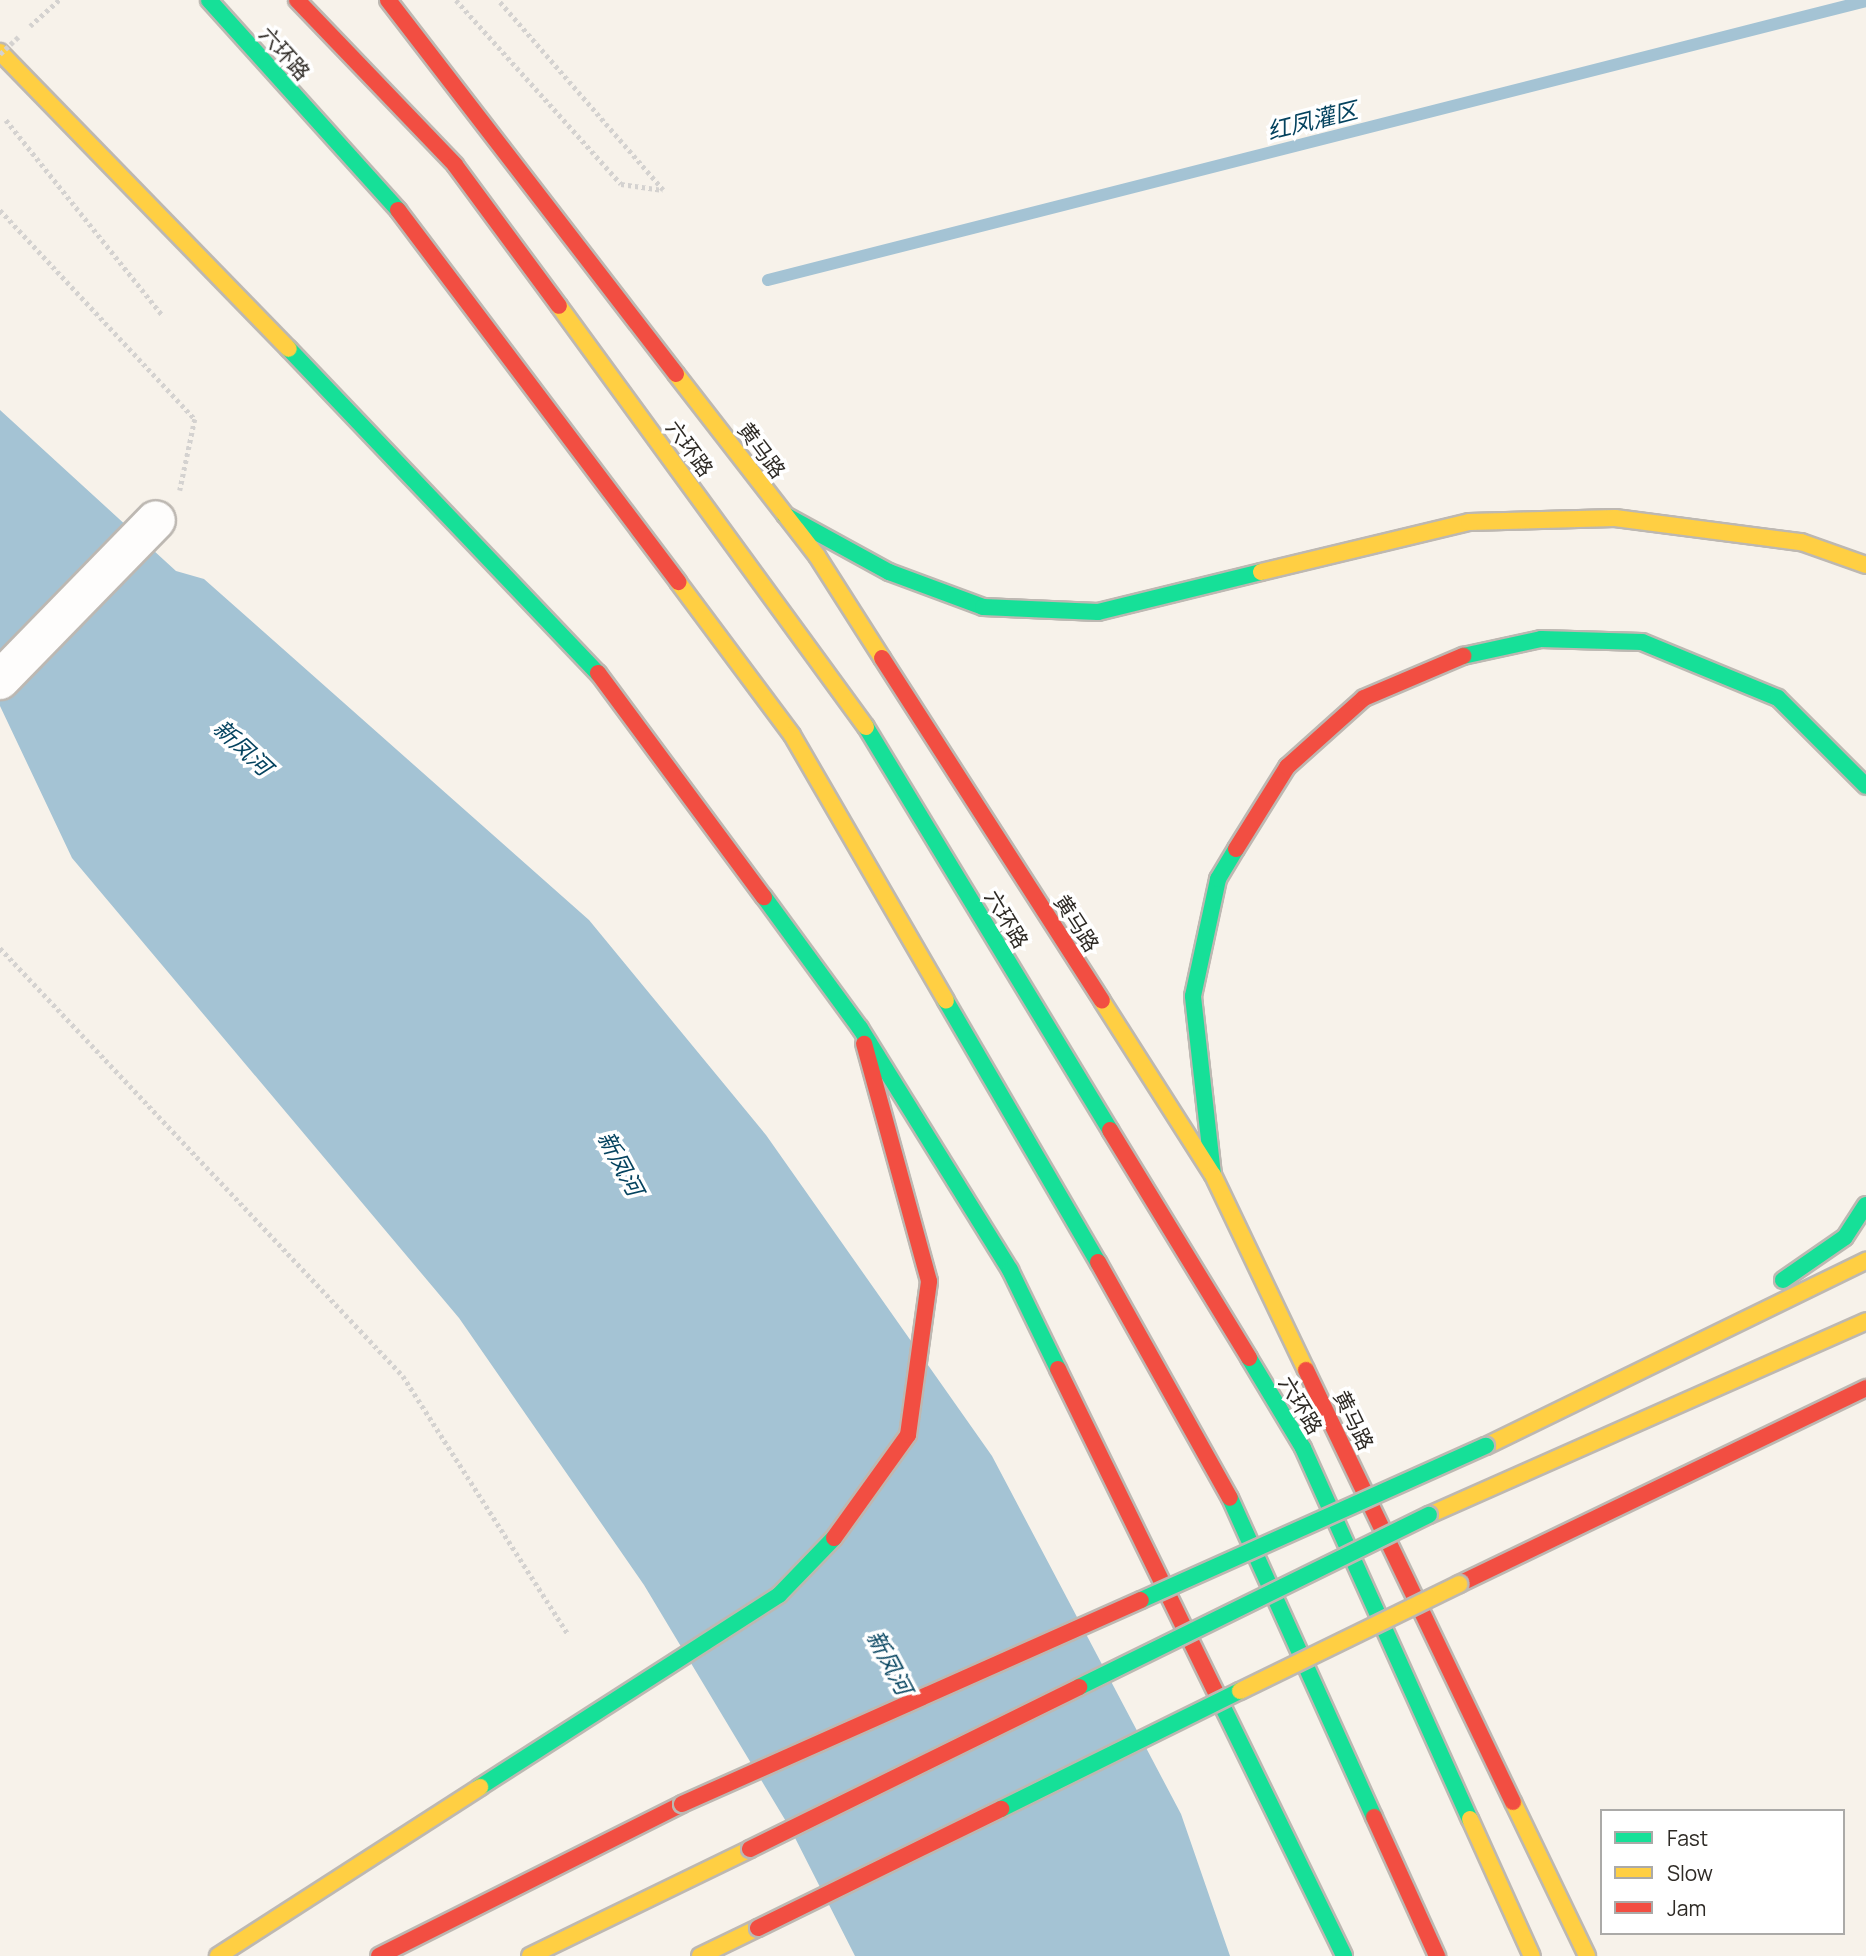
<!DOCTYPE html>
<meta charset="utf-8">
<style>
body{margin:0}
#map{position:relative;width:1866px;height:1956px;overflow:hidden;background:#f7f2ea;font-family:Manrope,"Noto Sans SC",sans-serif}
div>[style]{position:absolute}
.water>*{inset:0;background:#a4c3d4}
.stream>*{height:12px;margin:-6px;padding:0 6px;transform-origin:6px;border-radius:6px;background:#a4c3d4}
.path>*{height:4.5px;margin-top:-2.25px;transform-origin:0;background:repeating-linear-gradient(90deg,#d4d2d0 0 3.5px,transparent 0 7px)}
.roads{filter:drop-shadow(2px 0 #bdb8b2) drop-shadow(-2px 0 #bdb8b2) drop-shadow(0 2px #bdb8b2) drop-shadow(0 -2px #bdb8b2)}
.street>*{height:38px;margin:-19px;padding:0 19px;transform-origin:19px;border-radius:19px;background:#fefdfc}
.fast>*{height:16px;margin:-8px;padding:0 8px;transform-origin:8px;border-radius:8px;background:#16e098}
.slow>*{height:16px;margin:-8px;padding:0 8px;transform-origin:8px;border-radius:8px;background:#ffcf43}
.jam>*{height:16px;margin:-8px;padding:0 8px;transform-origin:8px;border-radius:8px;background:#f24e42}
.path-bridge>*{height:4.5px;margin-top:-2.25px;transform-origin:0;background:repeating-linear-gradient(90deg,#d4d2d0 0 3.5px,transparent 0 7px)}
.bridges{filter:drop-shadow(2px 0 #bdb8b2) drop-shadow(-2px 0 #bdb8b2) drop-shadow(0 2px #bdb8b2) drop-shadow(0 -2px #bdb8b2)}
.fast-bridge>*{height:16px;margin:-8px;padding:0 8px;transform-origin:8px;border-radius:8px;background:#16e098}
.slow-bridge>*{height:16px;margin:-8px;padding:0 8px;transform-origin:8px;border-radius:8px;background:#ffcf43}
.jam-bridge>*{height:16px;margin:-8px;padding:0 8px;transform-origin:8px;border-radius:8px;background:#f24e42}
span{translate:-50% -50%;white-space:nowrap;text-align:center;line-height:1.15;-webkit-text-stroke:7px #fff;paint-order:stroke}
.street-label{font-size:21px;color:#2e2a25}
.water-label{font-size:23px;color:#05435f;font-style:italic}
.legend{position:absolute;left:1600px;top:1809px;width:245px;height:126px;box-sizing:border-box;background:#fff;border:2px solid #abaaa8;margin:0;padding:9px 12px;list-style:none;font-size:21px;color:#2e2a25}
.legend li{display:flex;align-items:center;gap:14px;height:35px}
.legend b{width:35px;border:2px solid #abaaa8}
</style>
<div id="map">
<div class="water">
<i style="clip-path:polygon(0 410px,176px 571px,204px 579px,589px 920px,766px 1135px,992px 1456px,1181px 1814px,1230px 1956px,855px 1956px,790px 1828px,644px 1585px,459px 1318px,72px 858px,0 706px)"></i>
</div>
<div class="stream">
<i style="left:768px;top:280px;width:1133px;rotate:-14.26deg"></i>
</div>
<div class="path">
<i style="left:456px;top:0;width:247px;rotate:48.1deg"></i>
<i style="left:621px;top:184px;width:42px;rotate:8.1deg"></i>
<i style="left:663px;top:190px;width:252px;rotate:-131deg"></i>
<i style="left:30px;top:26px;width:39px;rotate:-42deg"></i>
<i style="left:6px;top:120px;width:251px;rotate:51.3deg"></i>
<i style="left:0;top:210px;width:286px;rotate:47deg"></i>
<i style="left:195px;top:419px;width:73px;rotate:101.9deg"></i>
<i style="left:0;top:948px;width:588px;rotate:46.72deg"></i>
<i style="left:403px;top:1376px;width:306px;rotate:57.4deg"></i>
</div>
<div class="roads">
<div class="street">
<i style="left:0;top:680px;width:223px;rotate:-45.7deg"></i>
</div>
<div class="fast">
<i style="left:209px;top:0;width:283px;rotate:48deg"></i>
<i style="left:289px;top:349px;width:448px;rotate:46.4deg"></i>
<i style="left:785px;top:515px;width:119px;rotate:28.7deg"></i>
<i style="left:889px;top:572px;width:100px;rotate:20.4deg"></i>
<i style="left:983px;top:607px;width:115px;rotate:2.5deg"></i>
<i style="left:1098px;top:612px;width:168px;rotate:-13.8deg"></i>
<i style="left:1463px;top:656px;width:80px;rotate:-12.3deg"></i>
<i style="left:1541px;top:639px;width:101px;rotate:1.7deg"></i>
<i style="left:1642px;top:642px;width:147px;rotate:22.4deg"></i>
<i style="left:1778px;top:698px;width:124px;rotate:45deg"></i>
<i style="left:866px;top:727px;width:471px;rotate:58.8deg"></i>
<i style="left:764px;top:897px;width:162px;rotate:53.8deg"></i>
<i style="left:860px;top:1028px;width:285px;rotate:58.2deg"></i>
<i style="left:1010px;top:1270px;width:110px;rotate:64.1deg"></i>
<i style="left:946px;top:1001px;width:302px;rotate:59.8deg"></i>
<i style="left:1213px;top:1175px;width:180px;rotate:-96.4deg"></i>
<i style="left:1193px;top:996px;width:120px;rotate:-77.9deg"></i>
<i style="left:1218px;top:879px;width:35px;rotate:-59deg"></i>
<i style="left:1783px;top:1280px;width:75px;rotate:-34.7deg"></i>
<i style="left:1845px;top:1237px;width:38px;rotate:-57deg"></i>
<i style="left:1249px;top:1358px;width:105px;rotate:59deg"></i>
<i style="left:1303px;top:1448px;width:407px;rotate:65.8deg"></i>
<i style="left:1230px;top:1498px;width:350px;rotate:65.7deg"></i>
<i style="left:1216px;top:1693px;width:292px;rotate:64deg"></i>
<i style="left:480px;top:1787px;width:355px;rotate:-32.7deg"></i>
<i style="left:779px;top:1595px;width:79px;rotate:-46deg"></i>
</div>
<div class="slow">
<i style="left:0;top:52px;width:414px;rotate:45.8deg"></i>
<i style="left:559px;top:306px;width:521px;rotate:53.9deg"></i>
<i style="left:676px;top:374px;width:230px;rotate:52.2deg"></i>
<i style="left:817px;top:556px;width:121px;rotate:57.5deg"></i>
<i style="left:1261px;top:572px;width:214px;rotate:-13.5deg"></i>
<i style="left:1469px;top:522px;width:146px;rotate:-1.6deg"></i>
<i style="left:1615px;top:518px;width:188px;rotate:7.4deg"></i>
<i style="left:1801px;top:542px;width:69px;rotate:19.5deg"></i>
<i style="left:678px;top:582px;width:191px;rotate:53.3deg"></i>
<i style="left:792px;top:735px;width:307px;rotate:59.9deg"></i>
<i style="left:1102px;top:1001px;width:206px;rotate:57.5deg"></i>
<i style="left:1213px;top:1175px;width:216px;rotate:64.5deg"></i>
<i style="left:1486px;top:1446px;width:423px;rotate:-26deg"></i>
<i style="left:1429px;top:1515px;width:478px;rotate:-23.9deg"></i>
<i style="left:1513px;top:1802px;width:171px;rotate:64.3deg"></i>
<i style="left:1470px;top:1819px;width:150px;rotate:65.7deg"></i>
<i style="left:218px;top:1956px;width:312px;rotate:-32.8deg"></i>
<i style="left:530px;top:1956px;width:245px;rotate:-25.9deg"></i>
<i style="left:700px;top:1956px;width:64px;rotate:-25.8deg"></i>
</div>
<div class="jam">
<i style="left:297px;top:0;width:228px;rotate:46.2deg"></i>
<i style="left:455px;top:165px;width:175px;rotate:53.6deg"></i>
<i style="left:388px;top:0;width:472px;rotate:52.4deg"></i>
<i style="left:398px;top:210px;width:466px;rotate:53deg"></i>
<i style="left:882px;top:658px;width:407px;rotate:57.3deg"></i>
<i style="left:598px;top:673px;width:279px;rotate:53.5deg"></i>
<i style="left:1236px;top:849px;width:97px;rotate:-58.1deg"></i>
<i style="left:1287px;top:767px;width:103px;rotate:-41.9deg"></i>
<i style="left:1364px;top:698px;width:108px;rotate:-23deg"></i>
<i style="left:1110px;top:1130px;width:267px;rotate:58.6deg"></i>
<i style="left:1098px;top:1262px;width:270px;rotate:60.8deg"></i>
<i style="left:1058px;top:1369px;width:360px;rotate:64deg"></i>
<i style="left:1306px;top:1370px;width:479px;rotate:64.4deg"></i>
<i style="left:834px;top:1538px;width:127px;rotate:-54.3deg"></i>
<i style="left:908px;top:1435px;width:155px;rotate:-82.2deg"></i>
<i style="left:929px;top:1281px;width:246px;rotate:-105.3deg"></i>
<i style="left:1459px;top:1584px;width:452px;rotate:-25.7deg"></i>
<i style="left:1374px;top:1817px;width:153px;rotate:65.6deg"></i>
<i style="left:379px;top:1956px;width:339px;rotate:-26.6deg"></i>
</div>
</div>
<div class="path-bridge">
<i style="left:0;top:54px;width:26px;rotate:-43deg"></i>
</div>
<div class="bridges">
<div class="fast-bridge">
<i style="left:1141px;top:1600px;width:378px;rotate:-24.1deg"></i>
<i style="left:1079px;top:1687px;width:390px;rotate:-26.2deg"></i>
<i style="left:1001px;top:1809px;width:267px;rotate:-26.3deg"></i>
</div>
<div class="slow-bridge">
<i style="left:1240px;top:1691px;width:244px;rotate:-26deg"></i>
</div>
<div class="jam-bridge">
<i style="left:682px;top:1804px;width:502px;rotate:-23.96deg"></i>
<i style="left:750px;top:1849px;width:367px;rotate:-26.2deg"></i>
<i style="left:758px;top:1928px;width:271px;rotate:-26.1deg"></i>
</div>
</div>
<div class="street-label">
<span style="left:285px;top:53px;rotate:48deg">六环路</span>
<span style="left:690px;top:448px;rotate:54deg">六环路</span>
<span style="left:762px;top:450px;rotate:53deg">黄马路</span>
<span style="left:1007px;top:919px;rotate:59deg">六环路</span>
<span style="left:1077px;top:923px;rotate:57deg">黄马路</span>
<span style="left:1301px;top:1405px;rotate:59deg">六环路</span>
<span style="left:1354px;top:1420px;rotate:64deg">黄马路</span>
</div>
<div class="water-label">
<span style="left:1312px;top:120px;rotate:-14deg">红凤灌区</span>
<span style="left:243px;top:747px;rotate:43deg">新凤河</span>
<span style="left:621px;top:1163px;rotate:62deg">新凤河</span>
<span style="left:890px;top:1662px;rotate:62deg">新凤河</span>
</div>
<ul class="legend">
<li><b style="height:9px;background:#16e098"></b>Fast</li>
<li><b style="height:9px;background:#ffcf43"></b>Slow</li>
<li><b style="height:9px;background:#f24e42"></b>Jam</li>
</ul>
</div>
